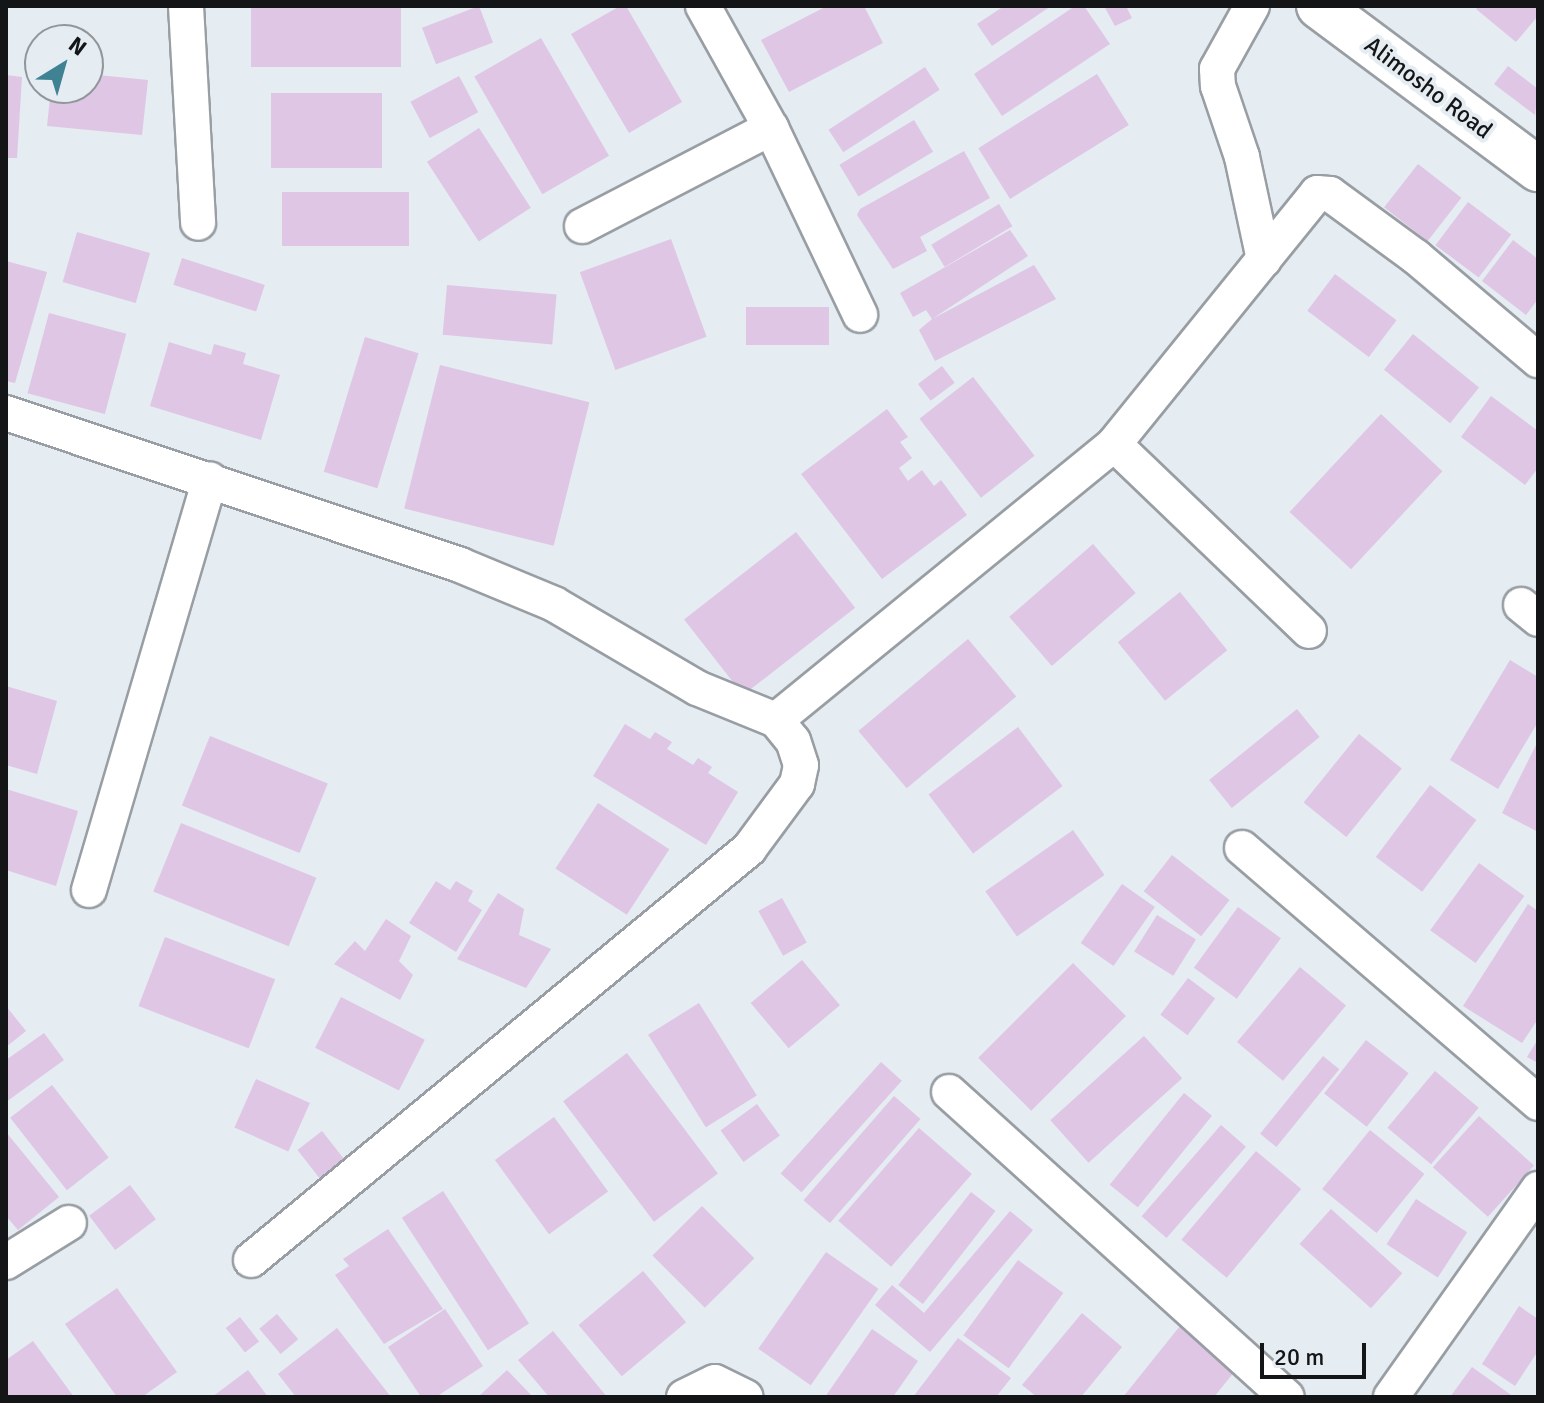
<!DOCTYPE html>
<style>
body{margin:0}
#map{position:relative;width:1544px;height:1403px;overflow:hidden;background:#e5ecf2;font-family:Signika,sans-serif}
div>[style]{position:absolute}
.building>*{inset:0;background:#dfc6e4;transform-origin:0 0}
.roads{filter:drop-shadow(2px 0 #989ea3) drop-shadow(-2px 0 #989ea3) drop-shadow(0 2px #989ea3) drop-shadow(0 -2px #989ea3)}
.minor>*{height:34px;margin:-17px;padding:0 17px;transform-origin:17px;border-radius:17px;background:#fff}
.major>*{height:44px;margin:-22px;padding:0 22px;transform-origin:22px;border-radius:22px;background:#fff}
span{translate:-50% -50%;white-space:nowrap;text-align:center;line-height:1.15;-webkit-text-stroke:8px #e5ecf2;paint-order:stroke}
.street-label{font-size:24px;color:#131517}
.frame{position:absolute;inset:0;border:8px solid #131517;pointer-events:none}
.north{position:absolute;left:24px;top:24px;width:80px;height:80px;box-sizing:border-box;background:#e5ecf2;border:2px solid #91969a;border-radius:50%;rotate:37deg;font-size:22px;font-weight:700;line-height:32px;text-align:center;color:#131517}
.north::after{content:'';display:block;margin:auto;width:28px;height:36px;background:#3f8293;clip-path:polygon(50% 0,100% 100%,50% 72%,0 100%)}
.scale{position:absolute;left:1260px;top:1343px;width:106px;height:36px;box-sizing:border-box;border:4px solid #131517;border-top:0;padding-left:10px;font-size:24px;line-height:28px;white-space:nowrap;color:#131517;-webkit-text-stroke:6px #e5ecf2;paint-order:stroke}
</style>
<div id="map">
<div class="building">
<i style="left:251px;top:6px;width:150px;height:61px"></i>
<i style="left:479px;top:6px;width:39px;height:61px;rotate:69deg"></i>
<i style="clip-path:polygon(620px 6px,626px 6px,682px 102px,629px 133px,571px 34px)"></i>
<i style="clip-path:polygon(827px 6px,864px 6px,883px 43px,789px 92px,761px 40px)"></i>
<i style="clip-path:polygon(1004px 6px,1051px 6px,992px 46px,977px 24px)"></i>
<i style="clip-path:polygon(1075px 6px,1084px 6px,1110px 44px,1002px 116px,974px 74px)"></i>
<i style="clip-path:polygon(1104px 6px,1126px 6px,1132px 18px,1115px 26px)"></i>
<i style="clip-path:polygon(1479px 6px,1538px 6px,1538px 16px,1516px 42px,1476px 9px)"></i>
<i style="left:541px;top:38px;width:136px;height:77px;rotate:60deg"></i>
<i style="clip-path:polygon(1508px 66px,1538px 89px,1535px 115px,1494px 84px)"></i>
<i style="left:925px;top:67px;width:27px;height:115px;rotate:57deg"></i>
<i style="clip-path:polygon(88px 74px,148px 80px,142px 135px,47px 126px,51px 88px,88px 88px)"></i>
<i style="left:1097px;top:74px;width:60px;height:140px;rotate:58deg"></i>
<i style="clip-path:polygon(6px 75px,22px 77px,17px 158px,6px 158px)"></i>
<i style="left:459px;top:76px;width:41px;height:55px;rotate:62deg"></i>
<i style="left:271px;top:93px;width:111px;height:75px"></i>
<i style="left:914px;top:120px;width:37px;height:87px;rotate:59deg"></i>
<i style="left:479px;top:128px;width:95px;height:62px;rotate:57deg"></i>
<i style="clip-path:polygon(964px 151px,990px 198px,920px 237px,927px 251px,893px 269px,857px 215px,860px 209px)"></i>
<i style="left:1418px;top:164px;width:55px;height:55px;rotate:38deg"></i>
<i style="left:282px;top:192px;width:127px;height:54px"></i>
<i style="left:1468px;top:202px;width:54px;height:54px;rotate:37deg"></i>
<i style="left:999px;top:204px;width:26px;height:79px;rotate:59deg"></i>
<i style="clip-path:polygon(1010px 230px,1028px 256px,932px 319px,1034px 265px,1056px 299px,935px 361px,919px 330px,932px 319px,926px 310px,913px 317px,900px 293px)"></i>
<i style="left:77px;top:232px;width:76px;height:52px;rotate:16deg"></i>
<i style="left:671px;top:239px;width:104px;height:97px;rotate:70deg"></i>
<i style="clip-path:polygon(1513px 240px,1538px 259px,1538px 299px,1526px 315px,1482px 281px)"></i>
<i style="left:182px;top:258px;width:87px;height:28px;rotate:18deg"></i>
<i style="clip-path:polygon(6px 261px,47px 272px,15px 383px,6px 381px)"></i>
<i style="left:1335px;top:274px;width:77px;height:46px;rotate:37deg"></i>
<i style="left:447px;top:285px;width:110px;height:50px;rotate:5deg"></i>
<i style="left:746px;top:307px;width:83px;height:38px"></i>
<i style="left:49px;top:313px;width:80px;height:83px;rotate:15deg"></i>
<i style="left:1413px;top:334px;width:85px;height:46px;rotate:39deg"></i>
<i style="left:365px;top:337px;width:56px;height:141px;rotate:17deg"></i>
<i style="clip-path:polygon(169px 342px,211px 355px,214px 344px,246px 353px,243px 364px,280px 375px,261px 440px,150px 406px)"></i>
<i style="left:440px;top:365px;width:154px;height:148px;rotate:14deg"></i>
<i style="left:942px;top:366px;width:21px;height:30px;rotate:53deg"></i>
<i style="left:973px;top:377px;width:100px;height:68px;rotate:52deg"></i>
<i style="clip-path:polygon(1491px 396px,1538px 431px,1538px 468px,1525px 485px,1461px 437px)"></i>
<i style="clip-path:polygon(887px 409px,908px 437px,900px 442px,912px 458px,899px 468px,908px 481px,922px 470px,934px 486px,941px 480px,967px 515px,882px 579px,801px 474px)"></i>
<i style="left:1381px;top:414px;width:84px;height:134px;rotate:43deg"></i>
<i style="left:796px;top:532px;width:96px;height:142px;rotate:52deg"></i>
<i style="left:1093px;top:544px;width:65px;height:111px;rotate:49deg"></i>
<i style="left:1180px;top:592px;width:75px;height:80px;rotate:51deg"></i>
<i style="left:968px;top:639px;width:75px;height:143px;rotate:50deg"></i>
<i style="clip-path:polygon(1510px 660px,1538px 677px,1538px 722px,1498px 789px,1450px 760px)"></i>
<i style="clip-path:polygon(6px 686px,57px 701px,37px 774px,6px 765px)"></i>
<i style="left:1297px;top:709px;width:36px;height:113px;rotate:51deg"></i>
<i style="clip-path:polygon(625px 724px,650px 739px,655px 732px,672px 742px,667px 749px,693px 765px,698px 758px,712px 767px,708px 773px,738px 792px,706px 845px,593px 776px)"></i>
<i style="left:1018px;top:727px;width:74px;height:112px;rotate:53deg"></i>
<i style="left:1359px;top:734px;width:55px;height:88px;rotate:39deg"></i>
<i style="left:210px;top:736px;width:127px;height:75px;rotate:22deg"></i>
<i style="clip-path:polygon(1538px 741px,1538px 832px,1502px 813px)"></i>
<i style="left:1430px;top:785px;width:58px;height:90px;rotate:37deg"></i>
<i style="clip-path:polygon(6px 789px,78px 811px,56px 886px,6px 870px)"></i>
<i style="left:598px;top:803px;width:85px;height:78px;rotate:33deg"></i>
<i style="left:181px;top:823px;width:146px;height:74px;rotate:22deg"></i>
<i style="left:1073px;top:830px;width:55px;height:107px;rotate:55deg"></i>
<i style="left:1172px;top:855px;width:73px;height:46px;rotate:38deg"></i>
<i style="left:1479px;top:863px;width:56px;height:83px;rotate:36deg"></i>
<i style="clip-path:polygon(436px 881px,450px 890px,456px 881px,473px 891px,468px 901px,482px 910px,456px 952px,409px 923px)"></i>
<i style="left:1122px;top:884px;width:40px;height:72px;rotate:35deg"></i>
<i style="clip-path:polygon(498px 893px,524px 909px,519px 935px,551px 949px,526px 988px,457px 959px)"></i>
<i style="left:782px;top:898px;width:51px;height:27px;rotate:61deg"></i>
<i style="clip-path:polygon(1528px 904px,1538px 911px,1538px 1019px,1522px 1043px,1463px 1006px)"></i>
<i style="left:1238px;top:907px;width:53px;height:75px;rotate:36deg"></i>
<i style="left:1157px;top:915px;width:46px;height:43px;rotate:32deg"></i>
<i style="clip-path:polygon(386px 919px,411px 936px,399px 961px,413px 975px,400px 1000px,334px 964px,355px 941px,365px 951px)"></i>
<i style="left:165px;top:937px;width:118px;height:74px;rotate:21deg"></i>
<i style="left:802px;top:960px;width:59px;height:67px;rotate:50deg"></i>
<i style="left:1073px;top:963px;width:75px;height:134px;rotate:45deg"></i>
<i style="left:1300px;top:967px;width:60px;height:98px;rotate:40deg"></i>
<i style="left:1188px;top:978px;width:34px;height:46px;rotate:37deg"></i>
<i style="left:341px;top:997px;width:94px;height:57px;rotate:27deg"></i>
<i style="left:699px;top:1003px;width:109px;height:60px;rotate:58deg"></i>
<i style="clip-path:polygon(6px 1006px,26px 1031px,6px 1047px)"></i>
<i style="clip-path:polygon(44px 1033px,64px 1060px,6px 1102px,6px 1060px)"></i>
<i style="left:1144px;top:1036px;width:57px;height:126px;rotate:48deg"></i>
<i style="clip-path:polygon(1538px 1039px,1538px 1063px,1527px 1057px)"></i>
<i style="left:1366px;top:1040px;width:54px;height:68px;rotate:38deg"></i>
<i style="left:627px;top:1053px;width:151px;height:80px;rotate:53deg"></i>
<i style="left:1323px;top:1056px;width:21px;height:100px;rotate:39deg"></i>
<i style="left:881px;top:1062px;width:28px;height:150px;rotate:42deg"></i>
<i style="left:1435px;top:1071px;width:57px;height:74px;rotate:40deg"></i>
<i style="left:256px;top:1079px;width:59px;height:53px;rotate:24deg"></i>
<i style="left:52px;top:1085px;width:92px;height:53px;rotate:52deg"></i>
<i style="left:1184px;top:1093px;width:36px;height:118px;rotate:39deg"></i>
<i style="left:894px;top:1096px;width:35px;height:138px;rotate:41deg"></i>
<i style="left:757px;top:1104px;width:39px;height:45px;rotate:54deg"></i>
<i style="left:1479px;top:1116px;width:74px;height:69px;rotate:42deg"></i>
<i style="left:554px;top:1117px;width:92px;height:73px;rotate:54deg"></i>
<i style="left:1221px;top:1125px;width:33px;height:121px;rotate:41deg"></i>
<i style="left:919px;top:1128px;width:70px;height:123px;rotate:41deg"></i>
<i style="left:1370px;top:1130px;width:70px;height:76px;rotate:39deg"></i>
<i style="left:322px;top:1131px;width:49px;height:31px;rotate:52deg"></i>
<i style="clip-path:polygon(6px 1132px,59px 1197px,18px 1230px,6px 1216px)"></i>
<i style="left:1256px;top:1151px;width:59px;height:116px;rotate:40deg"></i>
<i style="left:130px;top:1185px;width:43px;height:51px;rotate:53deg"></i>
<i style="left:443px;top:1191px;width:158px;height:49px;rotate:57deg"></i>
<i style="left:971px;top:1192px;width:31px;height:118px;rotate:38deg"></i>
<i style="left:1416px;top:1199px;width:61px;height:54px;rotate:33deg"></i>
<i style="left:702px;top:1206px;width:74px;height:70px;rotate:45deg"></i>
<i style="left:1331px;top:1209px;width:96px;height:47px;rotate:42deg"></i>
<i style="clip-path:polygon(1010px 1211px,1033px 1230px,930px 1352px,875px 1305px,892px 1285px,924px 1313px)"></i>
<i style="clip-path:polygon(388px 1229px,443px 1309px,384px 1344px,335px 1275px,349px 1266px,343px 1259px)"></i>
<i style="left:826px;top:1252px;width:64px;height:118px;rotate:35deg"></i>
<i style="left:1018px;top:1260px;width:56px;height:93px;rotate:36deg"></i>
<i style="left:643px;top:1271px;width:67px;height:84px;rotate:50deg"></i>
<i style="clip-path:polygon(117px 1288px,177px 1372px,142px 1397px,117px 1397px,65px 1324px)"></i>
<i style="clip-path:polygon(1519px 1306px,1538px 1319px,1538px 1351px,1515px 1386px,1482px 1364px)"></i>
<i style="clip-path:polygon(445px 1309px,483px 1366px,436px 1397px,421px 1397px,388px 1347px)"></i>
<i style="clip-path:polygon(1082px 1313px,1122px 1347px,1081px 1397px,1037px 1397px,1022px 1385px)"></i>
<i style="left:277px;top:1314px;width:33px;height:23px;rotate:50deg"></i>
<i style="left:240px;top:1317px;width:31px;height:18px;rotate:52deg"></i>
<i style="clip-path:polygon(1180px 1326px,1235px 1371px,1214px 1397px,1123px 1397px)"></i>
<i style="clip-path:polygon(337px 1328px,391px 1397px,296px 1397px,278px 1374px)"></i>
<i style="clip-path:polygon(872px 1329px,918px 1361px,893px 1397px,825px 1397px)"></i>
<i style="clip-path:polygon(553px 1331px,607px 1397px,549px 1397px,518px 1360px)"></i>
<i style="clip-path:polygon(958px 1338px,1011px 1378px,996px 1397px,913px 1397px)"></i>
<i style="clip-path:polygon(33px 1341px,74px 1397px,6px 1397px,6px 1360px)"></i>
<i style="clip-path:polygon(1472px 1367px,1514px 1397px,1450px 1397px)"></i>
<i style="clip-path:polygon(248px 1370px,268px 1397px,212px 1397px)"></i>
<i style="clip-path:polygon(507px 1370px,533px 1397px,478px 1397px)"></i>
</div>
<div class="roads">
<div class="minor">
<i style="left:186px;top:6px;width:217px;rotate:86.8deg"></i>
<i style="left:703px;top:6px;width:140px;rotate:60.9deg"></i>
<i style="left:771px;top:128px;width:207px;rotate:64.5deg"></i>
<i style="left:1252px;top:6px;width:72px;rotate:119.1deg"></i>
<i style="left:1217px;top:69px;width:17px;rotate:87deg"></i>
<i style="left:1218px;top:86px;width:75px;rotate:71.3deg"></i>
<i style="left:1242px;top:157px;width:105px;rotate:77.9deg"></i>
<i style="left:582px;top:226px;width:213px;rotate:-27.4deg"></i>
<i style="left:6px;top:413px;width:479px;rotate:18.5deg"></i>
<i style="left:460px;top:565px;width:102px;rotate:22.5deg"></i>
<i style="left:554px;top:604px;width:166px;rotate:30.4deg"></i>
<i style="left:697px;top:688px;width:85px;rotate:22.1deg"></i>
<i style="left:776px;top:720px;width:436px;rotate:-39.2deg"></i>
<i style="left:1114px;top:444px;width:323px;rotate:-51deg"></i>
<i style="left:1317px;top:193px;width:13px;rotate:4deg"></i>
<i style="left:1330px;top:194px;width:107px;rotate:36.2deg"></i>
<i style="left:1416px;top:257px;width:160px;rotate:40.2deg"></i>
<i style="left:1114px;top:444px;width:270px;rotate:43.8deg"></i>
<i style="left:1521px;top:605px;width:22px;rotate:39deg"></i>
<i style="left:1242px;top:848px;width:391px;rotate:40.7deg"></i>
<i style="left:89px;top:890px;width:428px;rotate:-73.6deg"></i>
<i style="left:949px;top:1092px;width:455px;rotate:42.1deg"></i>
<i style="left:251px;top:1260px;width:646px;rotate:-39.53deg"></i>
<i style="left:749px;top:849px;width:81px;rotate:-53.6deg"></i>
<i style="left:797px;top:784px;width:19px;rotate:-78deg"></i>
<i style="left:801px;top:765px;width:25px;rotate:-108deg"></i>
<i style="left:793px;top:741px;width:27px;rotate:-129deg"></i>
<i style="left:6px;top:1262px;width:74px;rotate:-31.8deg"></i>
<i style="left:684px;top:1397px;width:34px;rotate:-26deg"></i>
<i style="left:715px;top:1382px;width:34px;rotate:26deg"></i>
<i style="left:1391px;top:1397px;width:255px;rotate:-54.7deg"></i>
</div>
<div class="major">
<i style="left:1319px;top:6px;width:273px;rotate:36.7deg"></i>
</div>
</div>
<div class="street-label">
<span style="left:1428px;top:88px;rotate:37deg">Alimosho Road</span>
</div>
<div class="frame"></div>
<div class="north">N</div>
<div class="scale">20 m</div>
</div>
